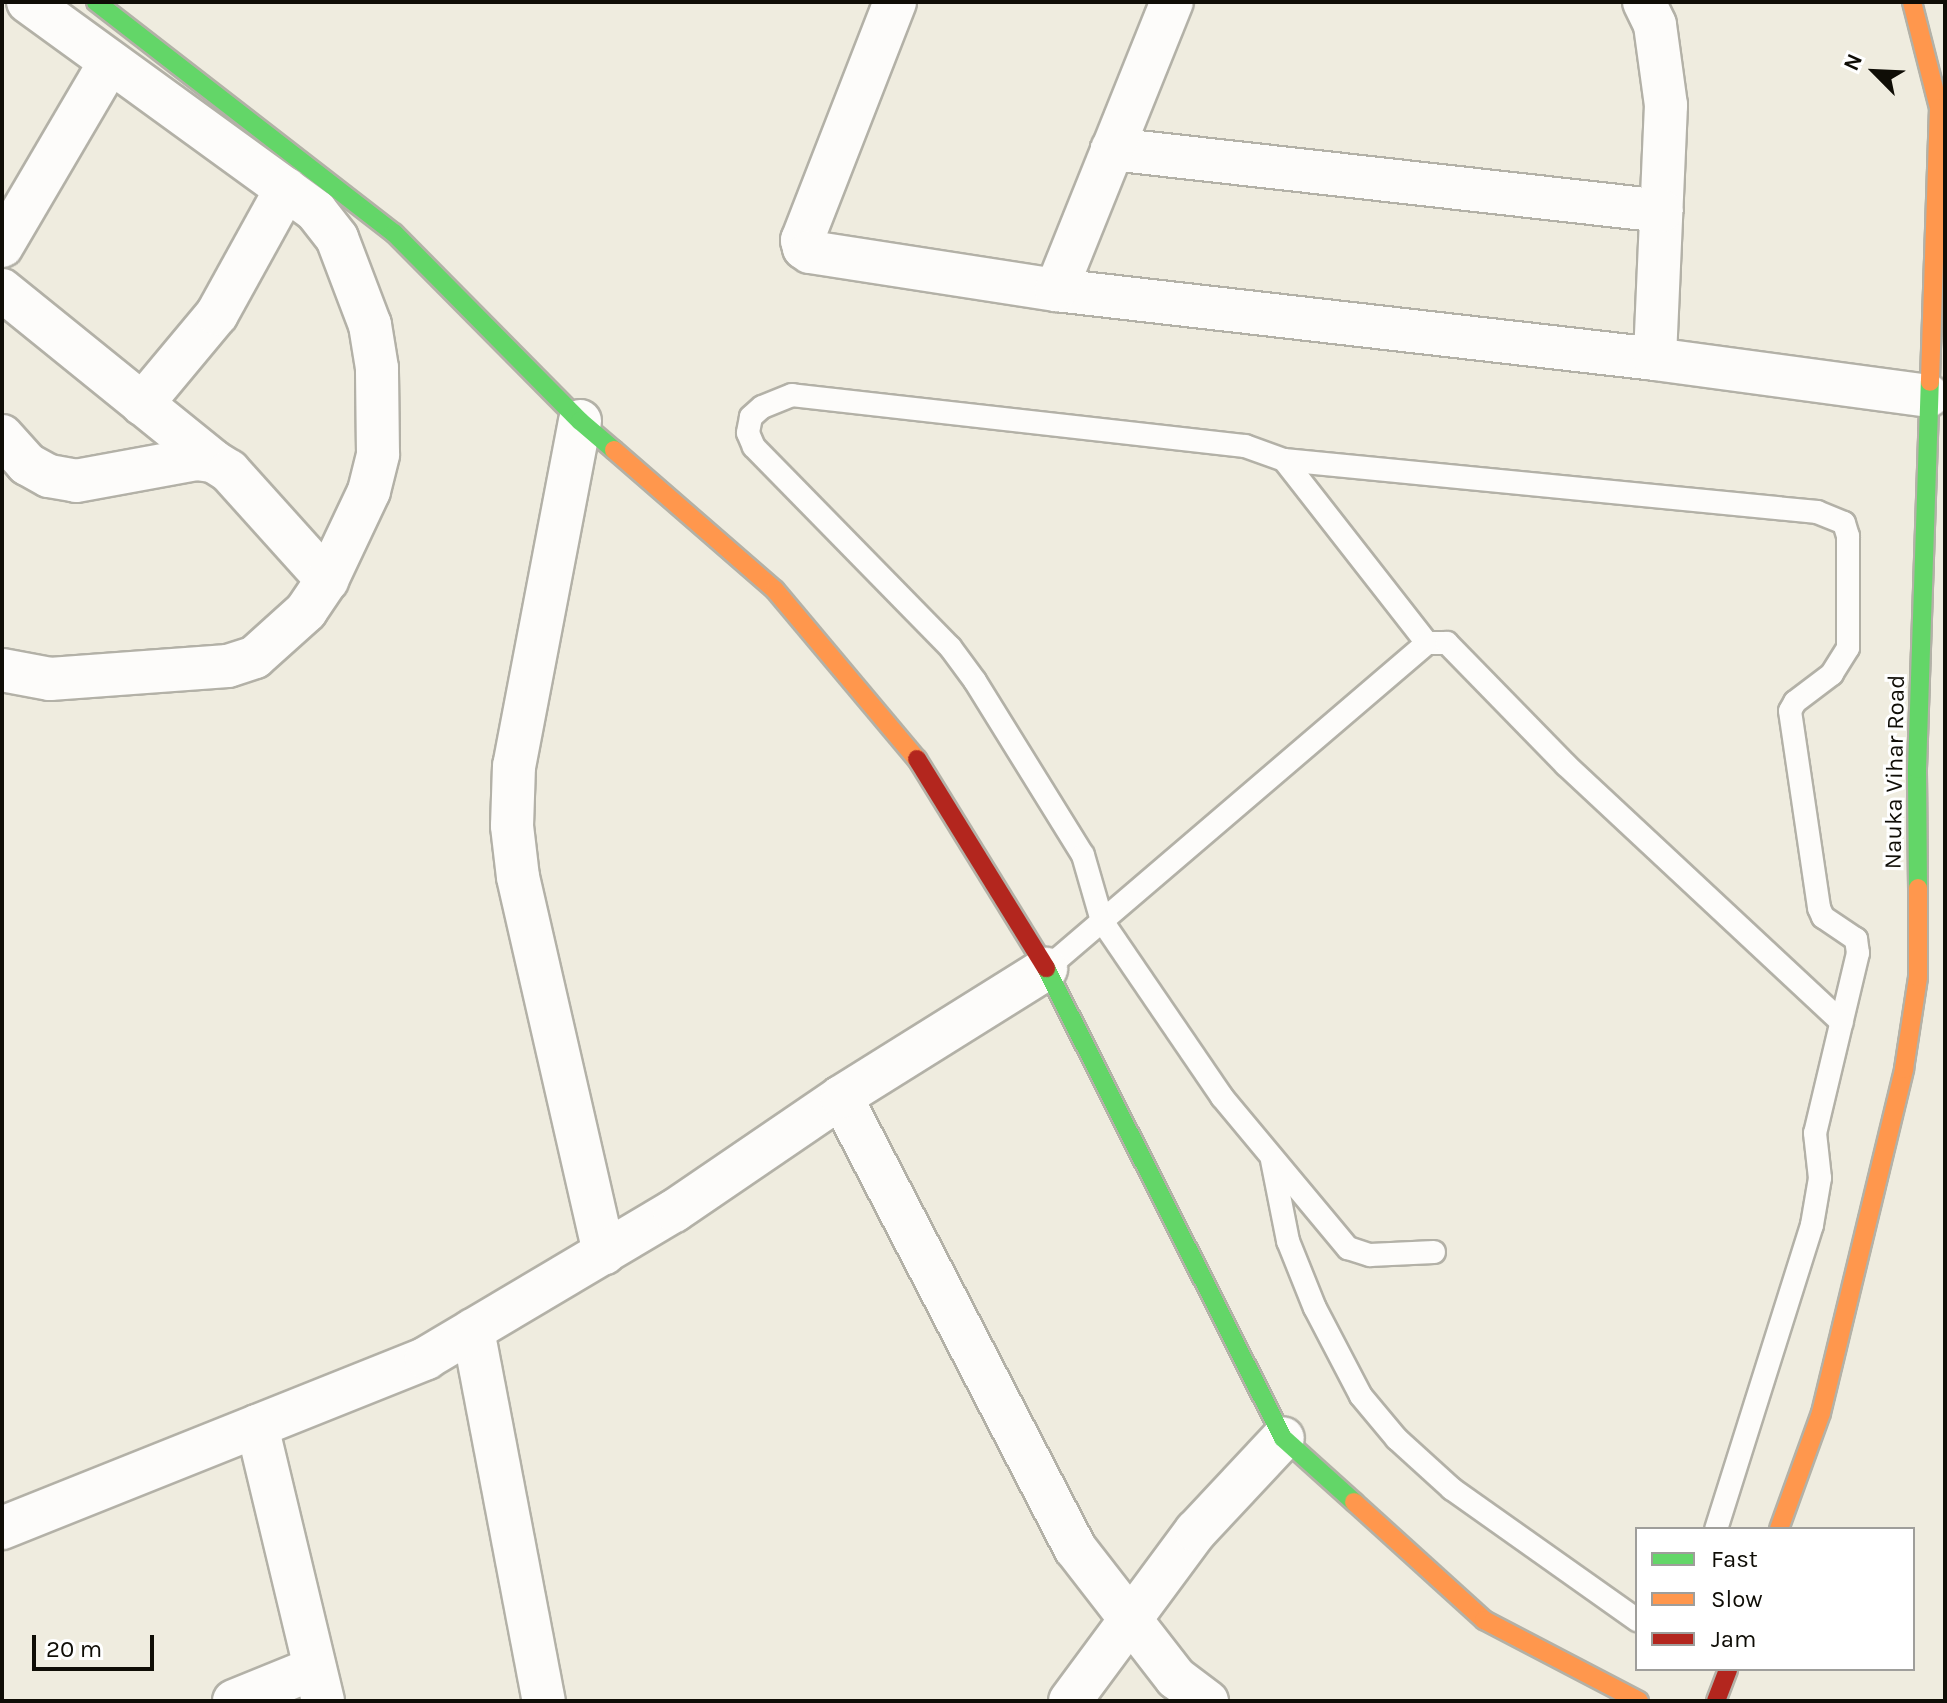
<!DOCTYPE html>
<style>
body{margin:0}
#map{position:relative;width:1947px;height:1703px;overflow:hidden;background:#efecdf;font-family:Karla,sans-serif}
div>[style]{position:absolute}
.roads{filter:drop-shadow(2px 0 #b3b1a7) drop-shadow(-2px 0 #b3b1a7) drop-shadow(0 2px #b3b1a7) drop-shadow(0 -2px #b3b1a7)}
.lane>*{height:22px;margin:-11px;padding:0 11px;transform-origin:11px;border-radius:11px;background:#fdfcfa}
.street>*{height:42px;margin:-21px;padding:0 21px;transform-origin:21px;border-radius:21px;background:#fdfcfa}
.fast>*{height:18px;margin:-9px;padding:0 9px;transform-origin:9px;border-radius:9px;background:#63d668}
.slow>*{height:18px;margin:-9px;padding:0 9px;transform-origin:9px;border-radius:9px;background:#ff974d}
.jam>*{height:18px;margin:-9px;padding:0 9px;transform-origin:9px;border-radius:9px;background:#b3261e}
span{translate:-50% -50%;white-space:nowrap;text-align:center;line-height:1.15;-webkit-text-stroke:6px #fff;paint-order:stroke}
.street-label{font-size:24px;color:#0f0d06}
.frame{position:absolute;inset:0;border:4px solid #0f0d06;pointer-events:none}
.legend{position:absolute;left:1635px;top:1527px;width:280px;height:144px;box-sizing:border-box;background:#fff;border:2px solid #9f9e9b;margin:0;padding:10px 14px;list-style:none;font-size:24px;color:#0f0d06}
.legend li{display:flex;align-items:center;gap:16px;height:40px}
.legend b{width:40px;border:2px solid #9f9e9b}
.north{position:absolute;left:1835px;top:32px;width:80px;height:80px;-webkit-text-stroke:6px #fff;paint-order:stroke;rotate:294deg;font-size:22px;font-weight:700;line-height:32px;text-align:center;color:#0f0d06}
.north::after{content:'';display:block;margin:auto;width:28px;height:36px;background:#0f0d06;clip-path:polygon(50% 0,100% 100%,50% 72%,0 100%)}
.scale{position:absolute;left:32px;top:1635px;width:122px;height:36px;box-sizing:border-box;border:4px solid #0f0d06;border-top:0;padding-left:10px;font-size:24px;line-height:28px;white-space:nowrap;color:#0f0d06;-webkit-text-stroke:6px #fff;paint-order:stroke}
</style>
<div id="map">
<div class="roads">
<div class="lane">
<i style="left:1284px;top:460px;width:536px;rotate:5.57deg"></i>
<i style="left:1817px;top:512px;width:29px;rotate:22deg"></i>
<i style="left:1844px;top:523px;width:14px;rotate:73deg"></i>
<i style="left:1848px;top:536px;width:112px;rotate:90deg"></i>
<i style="left:1848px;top:648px;width:31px;rotate:122deg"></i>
<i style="left:1832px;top:674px;width:46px;rotate:142.9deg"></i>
<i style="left:1795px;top:702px;width:10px;rotate:119deg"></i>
<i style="left:1790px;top:711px;width:199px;rotate:81.6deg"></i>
<i style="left:1819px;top:908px;width:10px;rotate:66deg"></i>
<i style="left:1823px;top:917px;width:40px;rotate:34deg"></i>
<i style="left:1856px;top:939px;width:14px;rotate:82deg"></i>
<i style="left:1858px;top:953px;width:185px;rotate:103.4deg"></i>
<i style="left:1815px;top:1133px;width:45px;rotate:83.7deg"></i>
<i style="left:1820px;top:1178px;width:48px;rotate:99.7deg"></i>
<i style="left:1812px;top:1225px;width:319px;rotate:107.5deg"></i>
<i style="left:1427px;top:643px;width:232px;rotate:-128deg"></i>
<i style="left:1284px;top:460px;width:41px;rotate:-160.3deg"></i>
<i style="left:1245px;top:446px;width:456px;rotate:-173.6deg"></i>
<i style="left:792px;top:395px;width:32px;rotate:158deg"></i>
<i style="left:762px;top:407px;width:15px;rotate:138deg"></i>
<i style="left:751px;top:417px;width:16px;rotate:101deg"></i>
<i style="left:748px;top:433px;width:15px;rotate:67deg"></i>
<i style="left:754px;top:447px;width:280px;rotate:45.6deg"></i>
<i style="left:950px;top:647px;width:42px;rotate:53.7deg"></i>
<i style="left:975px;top:681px;width:205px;rotate:58.2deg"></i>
<i style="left:1083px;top:855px;width:69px;rotate:73.9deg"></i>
<i style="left:1102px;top:921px;width:213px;rotate:55.7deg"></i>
<i style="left:1222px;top:1097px;width:197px;rotate:50.2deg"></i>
<i style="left:1348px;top:1248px;width:23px;rotate:18deg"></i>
<i style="left:1370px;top:1255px;width:64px;rotate:-2.7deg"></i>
<i style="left:1046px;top:969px;width:501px;rotate:-40.55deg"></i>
<i style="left:1427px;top:643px;width:20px"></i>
<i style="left:1447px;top:643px;width:170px;rotate:45.7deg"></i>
<i style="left:1566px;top:765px;width:377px;rotate:43deg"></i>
<i style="left:1272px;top:1160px;width:83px;rotate:78.8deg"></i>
<i style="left:1288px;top:1241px;width:72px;rotate:68.1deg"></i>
<i style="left:1315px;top:1308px;width:99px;rotate:62.4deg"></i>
<i style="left:1361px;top:1396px;width:56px;rotate:50.1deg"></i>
<i style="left:1397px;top:1439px;width:74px;rotate:42.3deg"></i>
<i style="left:1452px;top:1489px;width:227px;rotate:35.3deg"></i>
</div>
<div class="street">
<i style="left:895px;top:2px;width:256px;rotate:111.3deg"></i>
<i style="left:802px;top:240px;width:8px;rotate:76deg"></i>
<i style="left:804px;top:248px;width:7px;rotate:34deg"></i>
<i style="left:810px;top:252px;width:249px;rotate:8.8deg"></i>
<i style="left:1056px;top:290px;width:603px;rotate:6.57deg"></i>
<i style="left:1655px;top:359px;width:276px;rotate:7.7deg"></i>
<i style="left:1644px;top:2px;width:25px;rotate:64deg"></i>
<i style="left:1655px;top:25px;width:81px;rotate:82.2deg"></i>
<i style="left:1666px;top:105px;width:254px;rotate:92.5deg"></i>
<i style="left:1112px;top:149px;width:553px;rotate:6.43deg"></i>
<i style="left:2px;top:246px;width:213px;rotate:-59.6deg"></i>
<i style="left:2px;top:290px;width:272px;rotate:39deg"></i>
<i style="left:1056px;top:290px;width:310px;rotate:-68.1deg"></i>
<i style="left:142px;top:404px;width:117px;rotate:-50.2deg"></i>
<i style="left:217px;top:314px;width:143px;rotate:-61.1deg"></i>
<i style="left:580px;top:421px;width:351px;rotate:100.8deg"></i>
<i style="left:514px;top:766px;width:60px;rotate:91.9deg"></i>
<i style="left:512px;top:826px;width:51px;rotate:83.3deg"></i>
<i style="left:518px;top:877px;width:386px;rotate:77.1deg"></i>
<i style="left:2px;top:436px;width:38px;rotate:48deg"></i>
<i style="left:27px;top:464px;width:25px;rotate:29deg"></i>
<i style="left:49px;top:476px;width:27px;rotate:10deg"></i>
<i style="left:76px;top:481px;width:122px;rotate:-10.4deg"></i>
<i style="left:196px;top:459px;width:17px;rotate:7deg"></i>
<i style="left:213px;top:461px;width:19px;rotate:32deg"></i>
<i style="left:229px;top:471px;width:147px;rotate:48deg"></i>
<i style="left:2px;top:670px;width:49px;rotate:10.6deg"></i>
<i style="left:50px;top:679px;width:178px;rotate:-4.2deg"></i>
<i style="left:228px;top:666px;width:28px;rotate:-18deg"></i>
<i style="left:255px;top:657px;width:69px;rotate:-42deg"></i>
<i style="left:306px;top:611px;width:37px;rotate:-56deg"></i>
<i style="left:327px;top:580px;width:98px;rotate:-64.7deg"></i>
<i style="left:369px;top:491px;width:38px;rotate:-76deg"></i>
<i style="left:378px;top:454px;width:86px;rotate:-90.7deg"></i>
<i style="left:377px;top:368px;width:44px;rotate:-99.2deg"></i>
<i style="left:370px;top:325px;width:93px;rotate:-110.8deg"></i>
<i style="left:337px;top:238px;width:34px;rotate:-128deg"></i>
<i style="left:316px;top:211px;width:356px;rotate:-144deg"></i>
<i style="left:841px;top:1097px;width:508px;rotate:62.58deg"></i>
<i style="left:1075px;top:1548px;width:165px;rotate:52.2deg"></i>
<i style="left:1176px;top:1678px;width:39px;rotate:37deg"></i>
<i style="left:473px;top:1330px;width:378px;rotate:79.2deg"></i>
<i style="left:257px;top:1426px;width:283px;rotate:76.5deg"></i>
<i style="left:2px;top:1528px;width:457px;rotate:-21.8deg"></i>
<i style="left:426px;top:1358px;width:288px;rotate:-30.7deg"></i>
<i style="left:674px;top:1211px;width:202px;rotate:-34.3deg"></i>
<i style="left:841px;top:1097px;width:242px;rotate:-32deg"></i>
<i style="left:234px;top:1701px;width:87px;rotate:-22.2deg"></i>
<i style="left:1070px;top:1701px;width:212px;rotate:-53.5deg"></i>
<i style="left:1196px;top:1531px;width:127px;rotate:-46.9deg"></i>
</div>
<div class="fast">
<i style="left:96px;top:2px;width:377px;rotate:37.8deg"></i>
<i style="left:394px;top:233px;width:264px;rotate:45.3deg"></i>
<i style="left:580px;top:421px;width:45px;rotate:40.5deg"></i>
<i style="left:1918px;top:888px;width:119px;rotate:-90.5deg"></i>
<i style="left:1917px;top:769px;width:387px;rotate:-88.1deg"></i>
<i style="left:1046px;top:968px;width:526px;rotate:63.24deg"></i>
<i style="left:1283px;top:1438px;width:96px;rotate:42deg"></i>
</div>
<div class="slow">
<i style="left:1912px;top:2px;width:109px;rotate:75.7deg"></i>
<i style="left:1939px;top:108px;width:274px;rotate:91.9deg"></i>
<i style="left:614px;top:450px;width:213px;rotate:41deg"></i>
<i style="left:775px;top:590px;width:221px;rotate:50deg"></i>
<i style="left:1354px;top:1502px;width:176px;rotate:42.2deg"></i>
<i style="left:1484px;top:1620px;width:175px;rotate:27.6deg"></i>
<i style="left:1779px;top:1529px;width:123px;rotate:-70.1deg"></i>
<i style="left:1821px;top:1413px;width:354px;rotate:-76.4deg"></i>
<i style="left:1904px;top:1069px;width:93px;rotate:-81.3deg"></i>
<i style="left:1918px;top:977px;width:89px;rotate:-90deg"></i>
</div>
<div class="jam">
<i style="left:917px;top:759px;width:246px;rotate:58.3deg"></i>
<i style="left:1716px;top:1701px;width:34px;rotate:-69deg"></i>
</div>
</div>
<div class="street-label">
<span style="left:1895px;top:772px;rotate:-89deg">Nauka Vihar Road</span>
</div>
<div class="frame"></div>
<ul class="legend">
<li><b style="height:10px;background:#63d668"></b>Fast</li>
<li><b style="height:10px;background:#ff974d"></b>Slow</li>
<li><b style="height:10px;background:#b3261e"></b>Jam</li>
</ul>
<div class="north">N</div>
<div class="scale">20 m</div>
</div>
